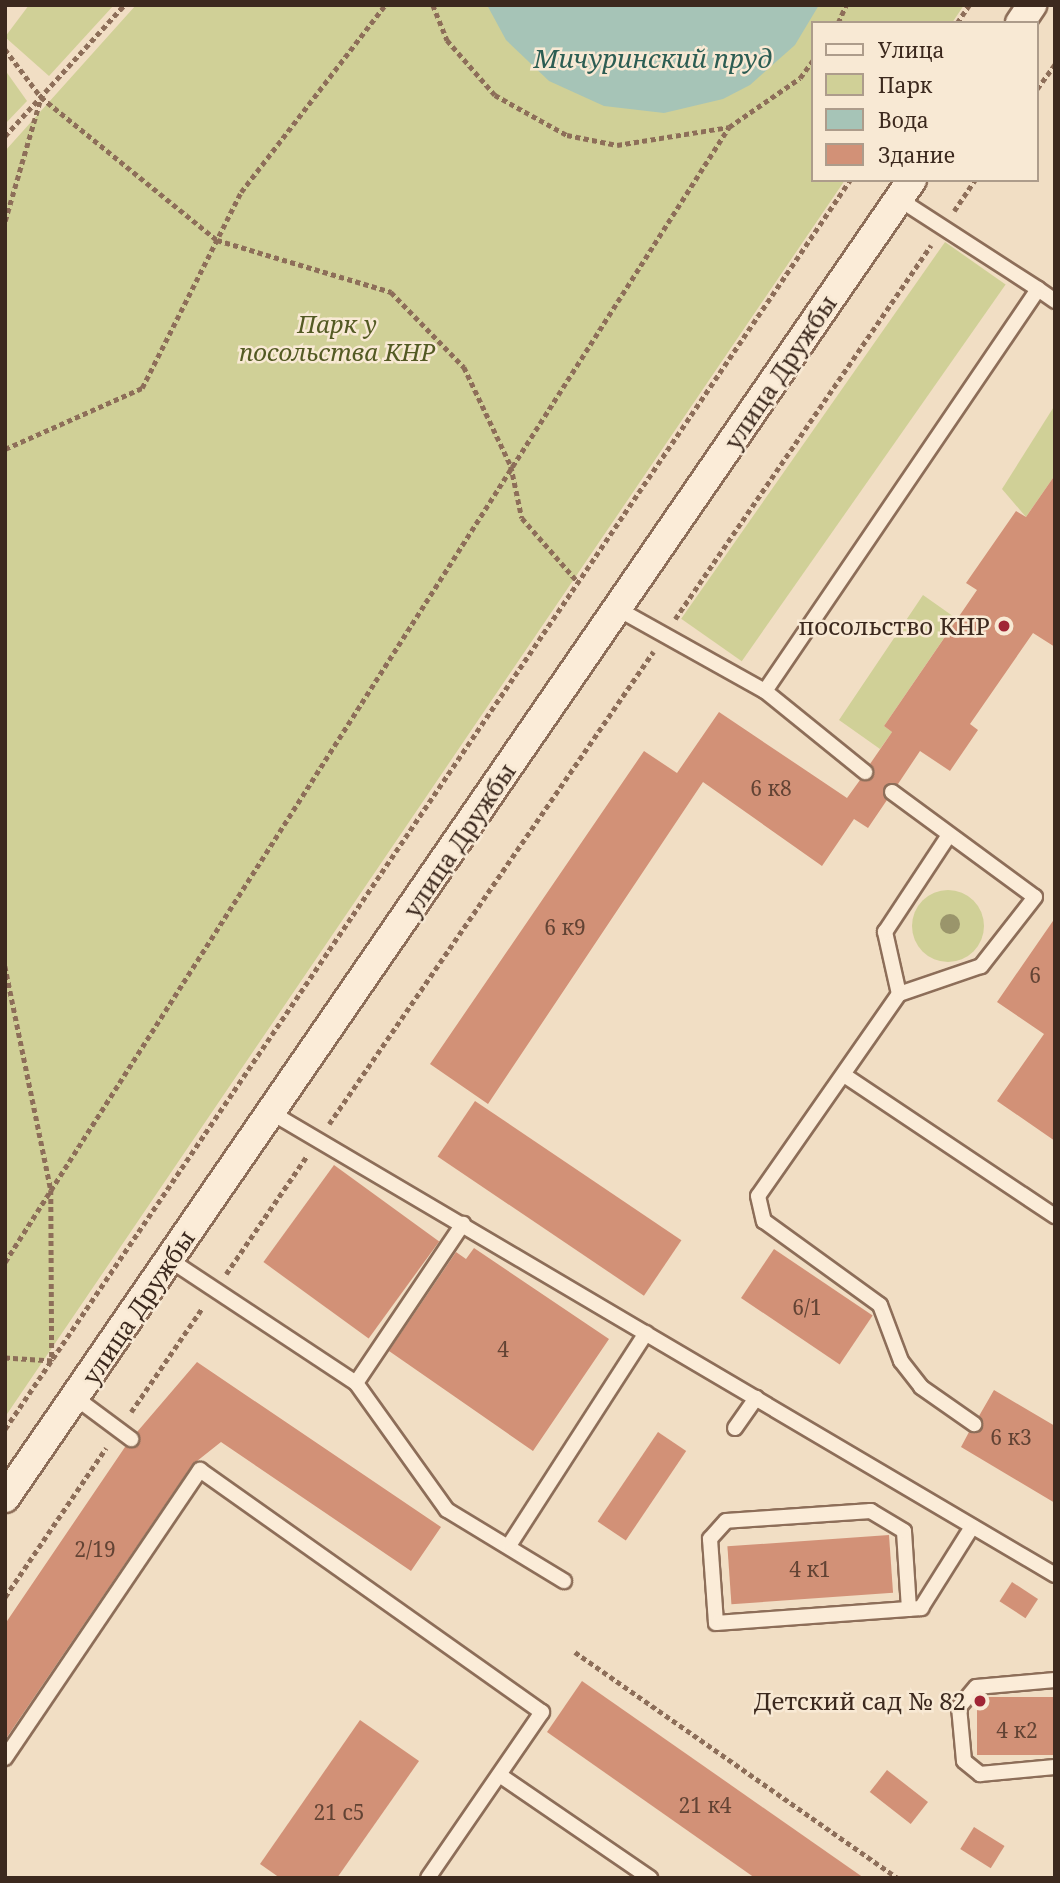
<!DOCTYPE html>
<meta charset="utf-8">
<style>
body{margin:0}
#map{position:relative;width:1060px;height:1883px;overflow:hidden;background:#f1dec4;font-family:"Noto Serif",serif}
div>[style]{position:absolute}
.green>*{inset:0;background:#d0d097;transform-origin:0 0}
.round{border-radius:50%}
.water>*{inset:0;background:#a6c4b7}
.building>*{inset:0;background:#d29177;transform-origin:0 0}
.path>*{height:4.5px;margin-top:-2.25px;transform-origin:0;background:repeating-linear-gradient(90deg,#8d6e59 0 5px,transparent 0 8.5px)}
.roads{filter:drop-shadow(2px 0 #8d6e59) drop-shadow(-2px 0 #8d6e59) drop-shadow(0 2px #8d6e59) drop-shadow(0 -2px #8d6e59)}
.lane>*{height:14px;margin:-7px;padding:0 7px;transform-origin:7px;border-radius:7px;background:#fbecd8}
.street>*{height:28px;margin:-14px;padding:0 14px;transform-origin:14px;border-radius:14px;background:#fbecd8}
.trees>*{width:20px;height:20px;margin:-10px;border-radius:50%;background:#9a956b}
.dots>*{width:19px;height:19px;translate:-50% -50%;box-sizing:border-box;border:4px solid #f8e9d4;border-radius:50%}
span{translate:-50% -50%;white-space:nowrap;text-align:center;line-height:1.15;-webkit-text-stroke:5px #f8e9d4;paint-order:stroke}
.number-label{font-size:21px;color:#624334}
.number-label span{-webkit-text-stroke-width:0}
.park-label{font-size:24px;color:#535a23;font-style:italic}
.street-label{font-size:24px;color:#3c291e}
.poi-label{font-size:24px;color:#3c291e}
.right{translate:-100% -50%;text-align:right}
.water-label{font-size:26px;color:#2c5d53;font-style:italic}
.frame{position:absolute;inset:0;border:7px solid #3c291e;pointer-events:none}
.legend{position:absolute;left:811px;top:21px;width:228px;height:161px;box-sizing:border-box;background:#f8e9d4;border:2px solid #ad9c8b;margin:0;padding:9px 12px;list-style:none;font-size:21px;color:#3c291e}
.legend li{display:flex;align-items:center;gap:14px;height:35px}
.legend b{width:35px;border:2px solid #ad9c8b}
</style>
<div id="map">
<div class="green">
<i style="clip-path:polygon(29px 5px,114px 5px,49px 76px,5px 37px)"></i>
<i style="clip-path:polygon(136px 5px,964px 5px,952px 23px,813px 23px,813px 180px,845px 180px,5px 1417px,5px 151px)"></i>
<i style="clip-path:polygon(5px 70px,27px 101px,5px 124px)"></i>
<i style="left:945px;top:242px;width:74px;height:460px;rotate:35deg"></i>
<i style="clip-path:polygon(1055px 405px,1055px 475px,1026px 517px,1002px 489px)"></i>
<i style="clip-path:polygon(923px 595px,957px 619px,884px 726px,892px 732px,880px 749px,839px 720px)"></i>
<i class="round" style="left:912px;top:890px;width:72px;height:72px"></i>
</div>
<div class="water">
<i style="clip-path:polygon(487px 5px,819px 5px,795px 45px,750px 85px,723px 99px,664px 113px,604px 106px,549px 81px,506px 40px)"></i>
</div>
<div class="building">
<i style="clip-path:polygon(1055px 475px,1055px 647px,1033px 633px,970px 724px,978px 730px,950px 771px,920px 751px,898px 784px,884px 787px,887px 800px,868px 828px,854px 819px,822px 866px,703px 782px,488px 1104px,430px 1064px,644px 751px,677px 773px,719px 712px,847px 798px,860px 780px,872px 779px,870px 764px,892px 732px,884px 726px,977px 590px,966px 583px,1016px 511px,1026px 517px)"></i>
<i style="clip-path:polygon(1055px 918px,1055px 1141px,997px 1101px,1044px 1034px,997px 1002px)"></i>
<i style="left:475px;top:1101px;width:249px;height:67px;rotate:34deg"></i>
<i style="left:334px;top:1165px;width:130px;height:120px;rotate:36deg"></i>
<i style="clip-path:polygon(474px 1248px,609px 1339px,533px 1451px,389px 1351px,456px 1252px,466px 1259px)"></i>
<i style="left:774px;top:1249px;width:119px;height:59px;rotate:34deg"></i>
<i style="clip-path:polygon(197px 1362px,441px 1527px,411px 1571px,221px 1442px,192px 1465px,5px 1740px,5px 1624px,125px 1447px,138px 1445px,137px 1432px)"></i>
<i style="clip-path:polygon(994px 1390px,1055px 1426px,1055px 1503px,961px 1447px,969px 1432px,982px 1429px,979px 1416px)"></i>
<i style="left:658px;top:1432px;width:34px;height:108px;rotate:34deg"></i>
<i style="left:889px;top:1535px;width:58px;height:162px;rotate:86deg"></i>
<i style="left:1012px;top:1582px;width:31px;height:23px;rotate:33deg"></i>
<i style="clip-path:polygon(582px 1681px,864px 1878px,755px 1878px,547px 1732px)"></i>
<i style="left:1055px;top:1697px;width:58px;height:78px;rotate:90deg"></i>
<i style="clip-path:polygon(360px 1720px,419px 1761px,337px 1878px,280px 1878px,260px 1864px)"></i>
<i style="left:887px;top:1770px;width:52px;height:28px;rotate:38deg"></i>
<i style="left:974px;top:1827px;width:36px;height:26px;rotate:32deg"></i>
</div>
<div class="path">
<i style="left:433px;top:5px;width:38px;rotate:68deg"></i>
<i style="left:447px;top:40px;width:73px;rotate:48.9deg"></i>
<i style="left:495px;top:95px;width:82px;rotate:29.1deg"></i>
<i style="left:567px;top:135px;width:51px;rotate:11.3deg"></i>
<i style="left:617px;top:145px;width:113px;rotate:-9.1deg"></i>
<i style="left:729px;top:127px;width:86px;rotate:-34.6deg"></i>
<i style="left:800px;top:78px;width:22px;rotate:-54deg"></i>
<i style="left:838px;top:23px;width:20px;rotate:-66deg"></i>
<i style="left:957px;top:23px;width:22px;rotate:-56deg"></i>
<i style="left:5px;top:49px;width:60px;rotate:53.1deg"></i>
<i style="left:41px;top:97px;width:227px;rotate:39.1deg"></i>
<i style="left:217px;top:240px;width:182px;rotate:16.6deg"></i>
<i style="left:391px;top:292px;width:105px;rotate:45.8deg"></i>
<i style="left:464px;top:367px;width:110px;rotate:64.6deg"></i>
<i style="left:511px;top:466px;width:53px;rotate:78.1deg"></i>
<i style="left:522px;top:518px;width:84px;rotate:48.9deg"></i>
<i style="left:1037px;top:89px;width:31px;rotate:-54deg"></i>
<i style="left:5px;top:136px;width:177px;rotate:-47.7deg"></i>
<i style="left:954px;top:211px;width:37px;rotate:-56deg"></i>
<i style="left:5px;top:221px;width:129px;rotate:-73.8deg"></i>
<i style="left:5px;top:449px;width:150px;rotate:-24deg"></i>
<i style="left:142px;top:388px;width:220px;rotate:-63.2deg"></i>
<i style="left:241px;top:192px;width:236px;rotate:-52.4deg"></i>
<i style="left:675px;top:619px;width:453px;rotate:-55.6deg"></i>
<i style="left:5px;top:966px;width:229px;rotate:78.4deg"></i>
<i style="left:51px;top:1190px;width:171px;rotate:89.7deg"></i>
<i style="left:52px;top:1361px;width:47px;rotate:-176.3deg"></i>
<i style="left:329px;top:1124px;width:573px;rotate:-55.53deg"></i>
<i style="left:5px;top:1262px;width:1346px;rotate:-57.47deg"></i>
<i style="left:226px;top:1274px;width:142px;rotate:-55.6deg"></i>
<i style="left:131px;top:1412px;width:127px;rotate:-55.6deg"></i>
<i style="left:5px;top:1429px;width:1508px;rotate:-55.92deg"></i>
<i style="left:5px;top:1597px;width:180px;rotate:-55.9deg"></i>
<i style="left:575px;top:1652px;width:394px;rotate:35deg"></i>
</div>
<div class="roads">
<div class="lane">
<i style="left:1038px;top:289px;width:21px;rotate:35deg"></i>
<i style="left:618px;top:609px;width:168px;rotate:29.2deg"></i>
<i style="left:765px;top:691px;width:486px;rotate:-55.8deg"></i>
<i style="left:1038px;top:289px;width:166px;rotate:-147.1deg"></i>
<i style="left:765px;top:691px;width:129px;rotate:39deg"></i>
<i style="left:892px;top:792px;width:177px;rotate:36.3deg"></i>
<i style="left:1035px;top:897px;width:88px;rotate:128deg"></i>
<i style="left:981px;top:966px;width:87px;rotate:161.1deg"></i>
<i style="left:899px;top:994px;width:246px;rotate:124.9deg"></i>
<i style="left:758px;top:1196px;width:26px;rotate:77deg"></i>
<i style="left:764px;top:1221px;width:143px;rotate:35.9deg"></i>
<i style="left:880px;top:1305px;width:60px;rotate:69.4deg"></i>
<i style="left:901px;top:1361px;width:33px;rotate:52deg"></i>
<i style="left:921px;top:1387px;width:65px;rotate:34.9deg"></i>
<i style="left:899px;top:994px;width:64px;rotate:-102.7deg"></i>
<i style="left:885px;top:932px;width:116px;rotate:-56.6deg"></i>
<i style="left:844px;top:1075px;width:254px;rotate:33.8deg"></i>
<i style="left:272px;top:1113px;width:909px;rotate:30.54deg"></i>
<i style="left:170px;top:1260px;width:223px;rotate:33.5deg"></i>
<i style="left:356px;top:1383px;width:156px;rotate:54.4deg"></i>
<i style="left:447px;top:1510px;width:137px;rotate:31.3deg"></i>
<i style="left:356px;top:1383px;width:192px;rotate:-56.1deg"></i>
<i style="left:76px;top:1398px;width:69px;rotate:36.7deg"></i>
<i style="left:735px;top:1428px;width:37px;rotate:-55deg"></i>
<i style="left:510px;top:1544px;width:251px;rotate:-57.2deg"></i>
<i style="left:909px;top:1609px;width:78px;rotate:-93.7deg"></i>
<i style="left:904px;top:1531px;width:39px;rotate:-149deg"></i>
<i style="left:871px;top:1511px;width:145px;rotate:176.1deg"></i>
<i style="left:726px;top:1521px;width:24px;rotate:132deg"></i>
<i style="left:710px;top:1539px;width:84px;rotate:85.9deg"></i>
<i style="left:716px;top:1623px;width:206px;rotate:-4.2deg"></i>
<i style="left:921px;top:1608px;width:96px;rotate:-57.8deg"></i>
<i style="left:1055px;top:1680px;width:79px;rotate:174.9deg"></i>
<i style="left:976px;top:1687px;width:26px;rotate:130deg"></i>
<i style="left:959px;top:1707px;width:54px;rotate:84.7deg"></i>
<i style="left:964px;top:1761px;width:21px;rotate:39deg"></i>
<i style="left:980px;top:1774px;width:75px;rotate:-5.3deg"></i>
<i style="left:5px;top:1758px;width:348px;rotate:-55.9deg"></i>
<i style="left:200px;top:1470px;width:419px;rotate:35.3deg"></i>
<i style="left:542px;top:1712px;width:201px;rotate:124.5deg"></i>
<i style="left:501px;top:1776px;width:181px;rotate:34.4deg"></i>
</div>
<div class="street">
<i style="left:1020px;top:23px;width:22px;rotate:-56deg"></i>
<i style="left:5px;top:1498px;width:1600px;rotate:-55.47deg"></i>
</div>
</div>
<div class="trees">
<i style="left:950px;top:924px"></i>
</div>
<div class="dots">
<i style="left:1004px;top:626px;background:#a02535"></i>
<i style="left:980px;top:1701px;background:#a02535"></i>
</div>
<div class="number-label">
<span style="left:771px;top:788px">6 к8</span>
<span style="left:565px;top:927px">6 к9</span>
<span style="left:1035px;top:975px">6</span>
<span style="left:807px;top:1307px">6/1</span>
<span style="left:503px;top:1349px">4</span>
<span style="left:1011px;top:1437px">6 к3</span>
<span style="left:95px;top:1549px">2/19</span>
<span style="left:810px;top:1569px">4 к1</span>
<span style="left:1017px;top:1730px">4 к2</span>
<span style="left:705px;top:1805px">21 к4</span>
<span style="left:339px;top:1812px">21 с5</span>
</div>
<div class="park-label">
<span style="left:337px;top:338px">Парк у<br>посольства КНР</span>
</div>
<div class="street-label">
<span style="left:780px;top:372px;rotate:-56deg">улица Дружбы</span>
<span style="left:459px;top:840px;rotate:-56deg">улица Дружбы</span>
<span style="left:138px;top:1307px;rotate:-56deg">улица Дружбы</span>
</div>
<div class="poi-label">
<span class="right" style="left:990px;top:626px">посольство КНР</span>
<span class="right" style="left:966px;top:1701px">Детский сад № 82</span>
</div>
<div class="water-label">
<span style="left:653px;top:59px">Мичуринский пруд</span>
</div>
<div class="frame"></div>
<ul class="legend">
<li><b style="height:9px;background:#fbecd8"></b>Улица</li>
<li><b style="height:19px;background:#d0d097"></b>Парк</li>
<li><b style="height:19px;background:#a6c4b7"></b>Вода</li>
<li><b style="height:19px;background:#d29177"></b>Здание</li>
</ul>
</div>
